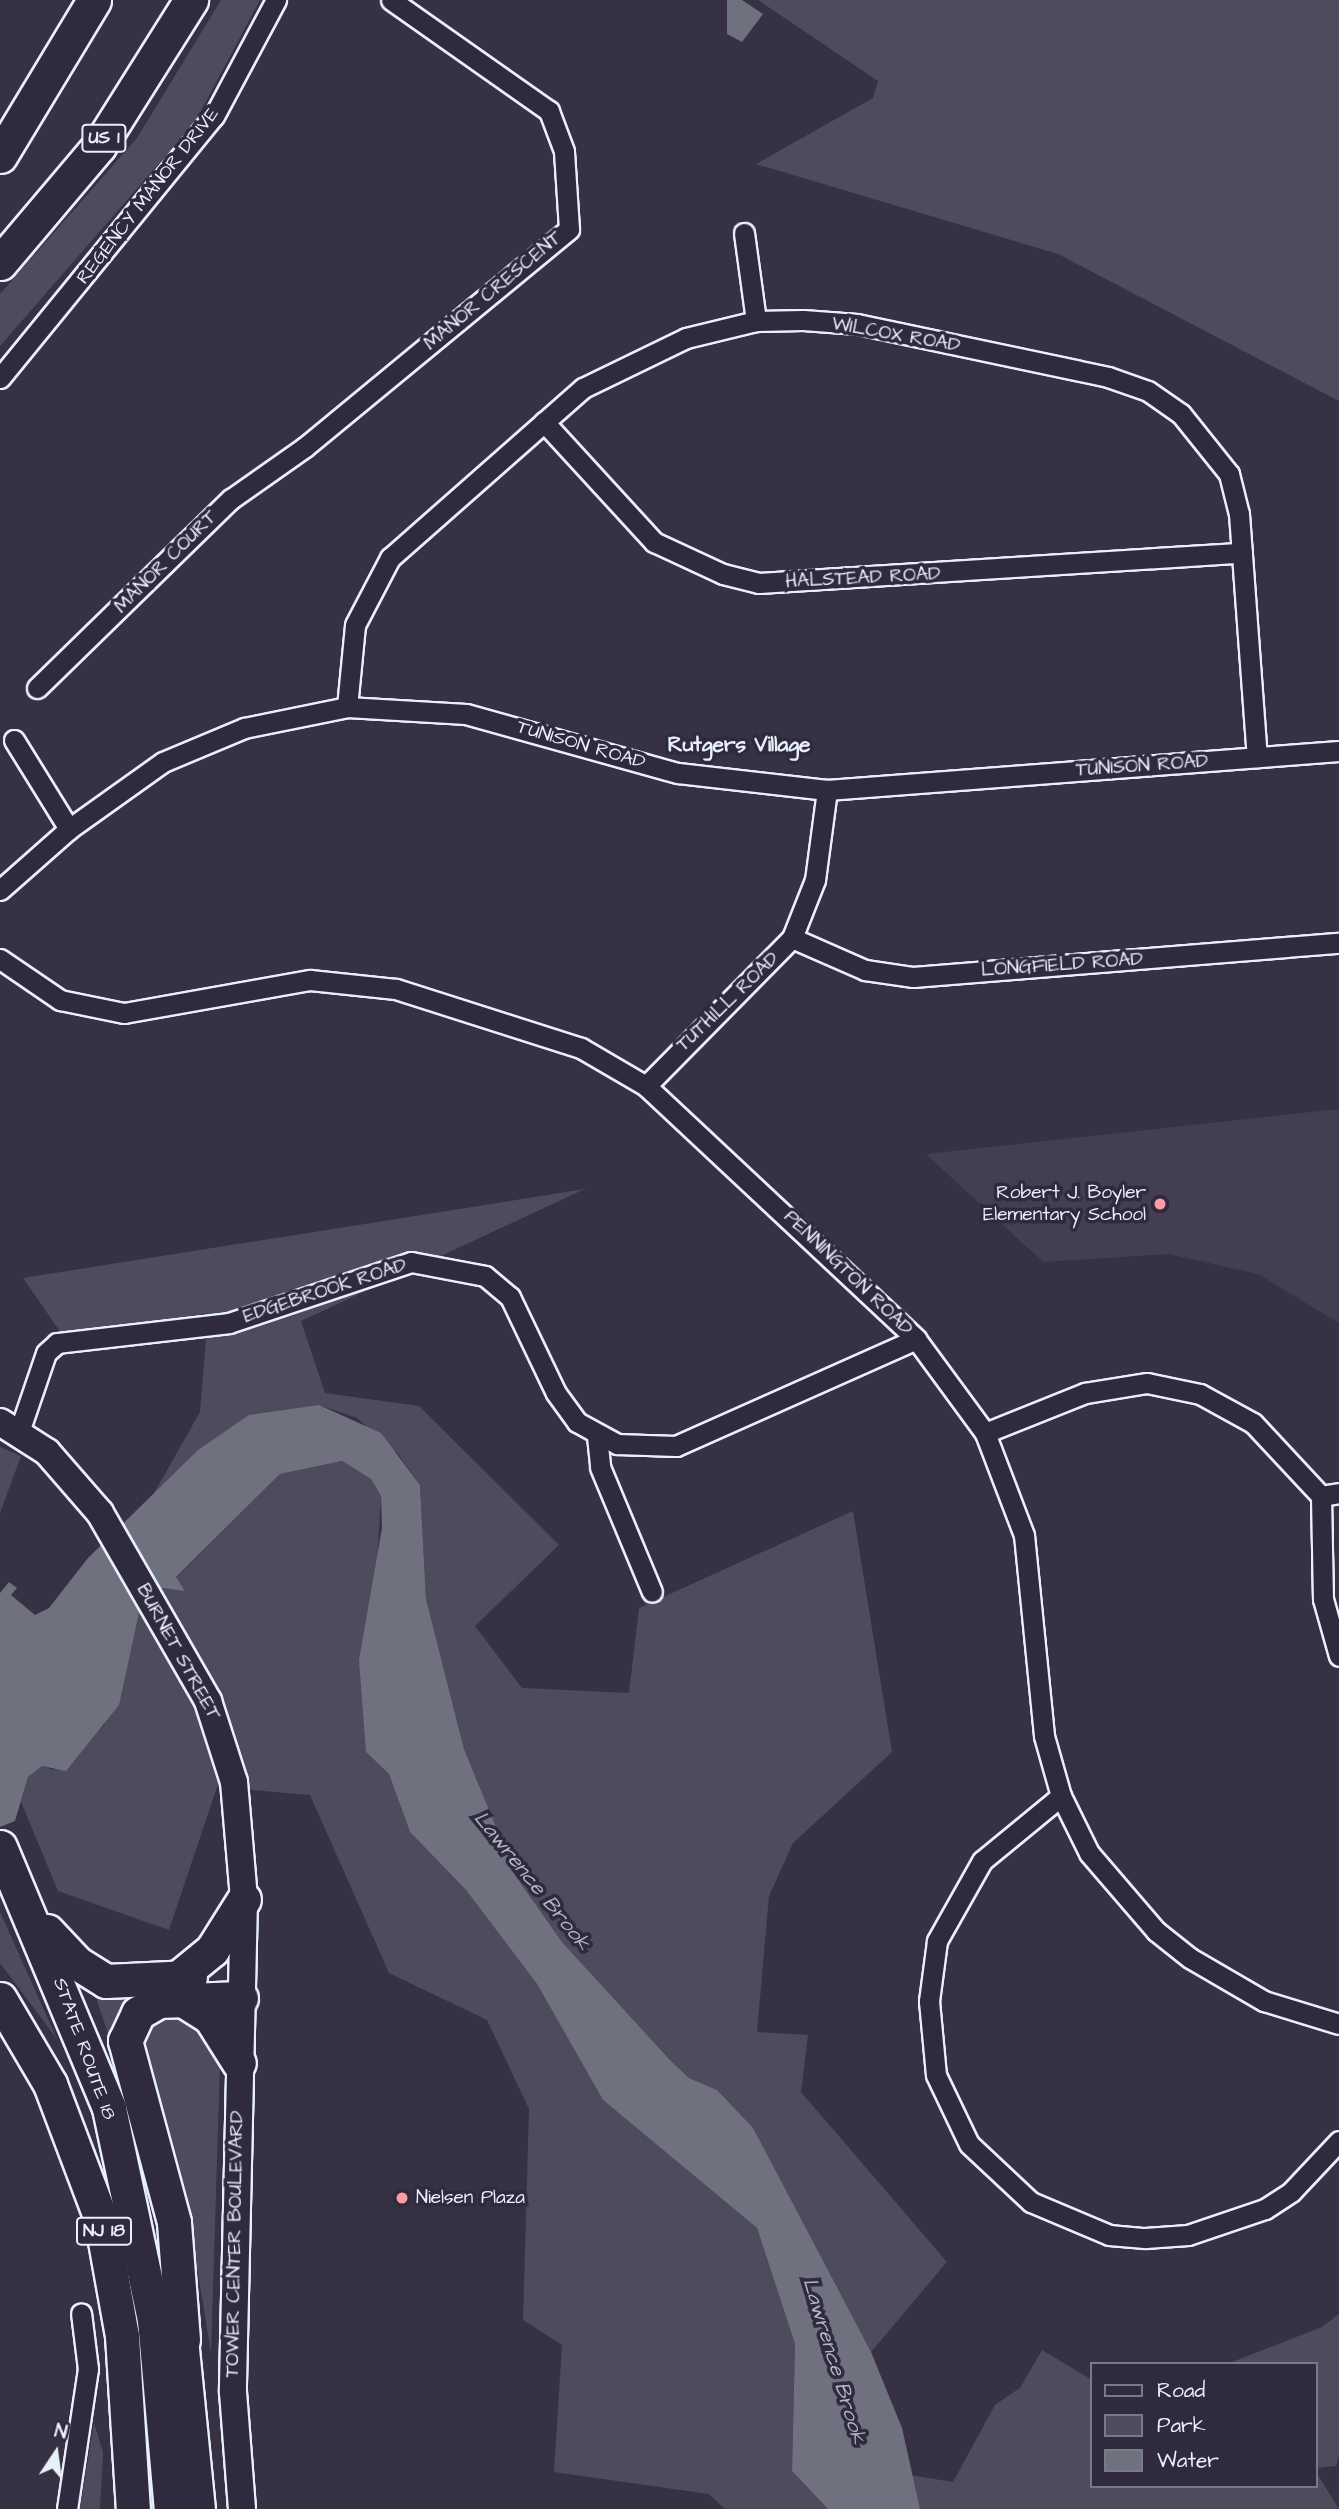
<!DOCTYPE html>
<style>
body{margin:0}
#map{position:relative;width:1339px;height:2509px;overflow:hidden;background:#363244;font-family:"Architects Daughter",sans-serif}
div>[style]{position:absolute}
.built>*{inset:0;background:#433f51}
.green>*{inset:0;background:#4d4b5c}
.water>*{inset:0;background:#70717f}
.roads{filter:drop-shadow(2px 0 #e8f1f8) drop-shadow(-2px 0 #e8f1f8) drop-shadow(0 2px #e8f1f8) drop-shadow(0 -2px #e8f1f8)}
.street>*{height:19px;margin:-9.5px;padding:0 9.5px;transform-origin:9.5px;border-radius:9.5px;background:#2f2a3d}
.secondary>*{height:26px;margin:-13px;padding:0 13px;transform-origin:13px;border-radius:13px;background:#2f2a3d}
.highway>*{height:33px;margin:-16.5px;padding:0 16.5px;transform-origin:16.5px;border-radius:16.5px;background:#2f2a3d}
.dots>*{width:19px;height:19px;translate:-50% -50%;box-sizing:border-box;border:4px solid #2f2a3d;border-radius:50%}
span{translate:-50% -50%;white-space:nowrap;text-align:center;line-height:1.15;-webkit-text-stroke:7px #2f2a3d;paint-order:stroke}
.shield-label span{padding:2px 5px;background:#2f2a3d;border:2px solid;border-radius:5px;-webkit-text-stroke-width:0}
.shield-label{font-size:18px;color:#e8f1f8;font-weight:700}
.street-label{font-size:19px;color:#e8f1f8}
.poi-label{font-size:19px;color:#e8f1f8}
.right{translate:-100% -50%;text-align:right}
.left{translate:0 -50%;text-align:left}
.neighbourhood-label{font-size:21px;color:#e8f1f8;font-weight:700}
.water-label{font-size:21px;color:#b2b7c2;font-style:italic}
.legend{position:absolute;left:1090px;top:2362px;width:228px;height:126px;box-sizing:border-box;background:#2f2a3d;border:2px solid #797a88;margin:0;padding:9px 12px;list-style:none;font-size:21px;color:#e8f1f8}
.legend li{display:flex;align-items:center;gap:14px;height:35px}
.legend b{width:35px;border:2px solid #797a88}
.north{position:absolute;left:21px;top:2418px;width:70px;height:70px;-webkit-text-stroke:5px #2f2a3d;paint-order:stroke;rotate:13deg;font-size:19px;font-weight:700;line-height:28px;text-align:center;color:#e8f1f8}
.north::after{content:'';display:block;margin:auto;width:24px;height:32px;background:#e8f1f8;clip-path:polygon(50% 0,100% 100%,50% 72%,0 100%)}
</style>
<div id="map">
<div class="built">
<i style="clip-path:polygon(1339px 1109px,1339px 1323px,1258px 1274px,1169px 1254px,1043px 1262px,926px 1154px)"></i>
</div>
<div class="green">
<i style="clip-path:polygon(221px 0,260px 0,195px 122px,0 346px,0 294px,137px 138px)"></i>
<i style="clip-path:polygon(758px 0,1339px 0,1339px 401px,1058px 254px,756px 164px,873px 98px,878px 81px)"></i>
<i style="clip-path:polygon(585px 1189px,301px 1321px,325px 1393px,419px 1406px,559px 1545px,475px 1626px,522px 1688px,629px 1693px,639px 1608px,853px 1511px,892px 1752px,793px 1843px,769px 1896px,757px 2032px,808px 2035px,801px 2092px,947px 2262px,871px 2352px,806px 2231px,717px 2090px,689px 2078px,670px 2060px,562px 1942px,517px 1878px,464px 1749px,426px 1599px,420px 1485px,398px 1454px,357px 1418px,319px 1405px,198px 1450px,145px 1509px,200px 1412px,208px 1313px,66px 1340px,23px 1278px)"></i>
<i style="clip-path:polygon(0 1447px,21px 1456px,0 1513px)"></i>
<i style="clip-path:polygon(342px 1461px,371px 1479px,381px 1496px,366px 1752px,389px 1774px,410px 1832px,466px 1890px,537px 1984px,603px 2100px,757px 2228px,795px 2344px,792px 2471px,828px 2509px,725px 2509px,709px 2494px,554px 2472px,562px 2345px,523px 2320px,529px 2109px,487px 2020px,389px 1973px,310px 1795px,217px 1787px,169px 1930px,58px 1891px,21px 1802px,28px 1777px,42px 1766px,54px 1770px,104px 1725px,140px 1608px,163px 1588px,184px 1590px,176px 1578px,280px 1474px)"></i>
<i style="clip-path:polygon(0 1912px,57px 2039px,0 1963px)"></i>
<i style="clip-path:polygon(101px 1991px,142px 1992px,112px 2045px,95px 1995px)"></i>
<i style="clip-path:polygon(179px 2013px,202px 2031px,220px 2065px,211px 2353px,190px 2224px,138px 2051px,149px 2020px)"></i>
<i style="clip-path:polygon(1339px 2314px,1339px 2456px,1336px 2466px,1316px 2468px,1316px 2364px,1227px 2364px,1322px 2327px)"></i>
<i style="clip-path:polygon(1042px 2350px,1092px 2380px,1092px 2486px,1316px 2486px,1316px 2472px,1339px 2509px,920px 2509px,909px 2475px,953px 2482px,995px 2405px,1020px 2388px)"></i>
<i style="clip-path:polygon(94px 2423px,103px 2452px,100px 2509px,80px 2509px)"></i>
</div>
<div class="water">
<i style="clip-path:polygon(727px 0,742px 0,763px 14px,742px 42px,727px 34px)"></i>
<i style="clip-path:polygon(319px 1405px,381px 1433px,420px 1485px,426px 1599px,464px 1749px,517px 1878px,562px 1942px,670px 2060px,689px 2078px,717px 2090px,753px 2128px,871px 2352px,902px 2428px,920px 2509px,828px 2509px,792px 2471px,795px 2344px,757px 2228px,603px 2100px,537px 1984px,466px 1890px,410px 1832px,389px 1774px,366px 1752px,359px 1660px,382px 1528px,381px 1496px,371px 1479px,342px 1461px,280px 1474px,176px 1577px,185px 1591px,163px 1588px,140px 1608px,119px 1705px,66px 1771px,42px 1766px,28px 1777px,15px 1821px,0 1827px,0 1593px,9px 1582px,17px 1588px,11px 1595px,35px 1615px,49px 1608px,88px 1558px,198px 1450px,249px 1415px)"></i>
</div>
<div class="roads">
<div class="street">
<i style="left:744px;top:233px;width:89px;rotate:82.2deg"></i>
<i style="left:0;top:378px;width:338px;rotate:-50.8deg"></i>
<i style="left:214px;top:116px;width:132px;rotate:-61.9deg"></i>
<i style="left:544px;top:422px;width:163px;rotate:47.5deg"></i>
<i style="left:654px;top:542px;width:76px;rotate:24.9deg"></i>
<i style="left:723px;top:574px;width:37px;rotate:14deg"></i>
<i style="left:759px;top:583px;width:484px;rotate:-3.6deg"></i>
<i style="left:37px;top:688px;width:271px;rotate:-44.3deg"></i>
<i style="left:231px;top:499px;width:90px;rotate:-35.1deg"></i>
<i style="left:305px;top:447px;width:342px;rotate:-39.5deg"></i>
<i style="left:569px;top:229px;width:78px;rotate:-93.7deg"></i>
<i style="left:564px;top:151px;width:43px;rotate:-110.6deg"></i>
<i style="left:549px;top:111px;width:193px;rotate:-144.9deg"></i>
<i style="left:347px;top:707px;width:82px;rotate:-84.4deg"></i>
<i style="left:355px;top:625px;width:76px;rotate:-62.4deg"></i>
<i style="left:390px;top:558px;width:257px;rotate:-41.4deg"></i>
<i style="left:583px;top:388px;width:114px;rotate:-25.9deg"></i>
<i style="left:686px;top:338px;width:72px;rotate:-13.7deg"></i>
<i style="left:756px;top:321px;width:47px;rotate:-1.2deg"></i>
<i style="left:803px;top:320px;width:54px;rotate:4.2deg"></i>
<i style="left:857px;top:324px;width:257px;rotate:11.9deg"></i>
<i style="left:1108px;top:377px;width:42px;rotate:19.3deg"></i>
<i style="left:1148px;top:391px;width:40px;rotate:34.9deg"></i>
<i style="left:1181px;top:414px;width:77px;rotate:51.3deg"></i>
<i style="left:1229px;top:474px;width:41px;rotate:76deg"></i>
<i style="left:1239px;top:514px;width:244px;rotate:85.8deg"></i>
<i style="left:14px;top:740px;width:105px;rotate:58.3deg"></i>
<i style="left:0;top:890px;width:92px;rotate:-41.5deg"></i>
<i style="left:69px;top:829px;width:115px;rotate:-35.5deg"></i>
<i style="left:163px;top:762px;width:88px;rotate:-22.8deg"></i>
<i style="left:244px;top:728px;width:105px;rotate:-11.5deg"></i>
<i style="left:347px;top:707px;width:119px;rotate:3.4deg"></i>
<i style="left:466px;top:714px;width:220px;rotate:15.6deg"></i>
<i style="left:678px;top:773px;width:150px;rotate:6.5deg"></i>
<i style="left:827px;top:790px;width:513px;rotate:-4.36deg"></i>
<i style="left:792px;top:938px;width:80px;rotate:23.7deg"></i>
<i style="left:865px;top:970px;width:49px;rotate:8.3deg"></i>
<i style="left:913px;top:977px;width:427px;rotate:-4.6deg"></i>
<i style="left:0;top:959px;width:73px;rotate:34.3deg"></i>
<i style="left:60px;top:1000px;width:65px;rotate:11.5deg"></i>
<i style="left:124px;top:1013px;width:189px;rotate:-10.1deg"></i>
<i style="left:310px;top:980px;width:86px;rotate:6deg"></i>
<i style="left:396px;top:989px;width:194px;rotate:17.7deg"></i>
<i style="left:581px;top:1048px;width:75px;rotate:30.3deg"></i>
<i style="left:646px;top:1086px;width:370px;rotate:43.1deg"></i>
<i style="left:916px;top:1339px;width:117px;rotate:53.7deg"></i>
<i style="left:985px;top:1433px;width:109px;rotate:69.1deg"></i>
<i style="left:1024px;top:1535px;width:202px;rotate:84.3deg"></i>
<i style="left:1044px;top:1736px;width:62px;rotate:74.2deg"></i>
<i style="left:1061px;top:1796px;width:64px;rotate:63.8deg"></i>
<i style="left:1089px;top:1853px;width:103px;rotate:49.3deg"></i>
<i style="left:1156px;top:1931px;width:43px;rotate:38.5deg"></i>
<i style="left:1190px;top:1958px;width:86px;rotate:30.2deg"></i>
<i style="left:1264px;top:2001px;width:78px;rotate:17deg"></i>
<i style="left:646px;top:1086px;width:208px;rotate:-45.4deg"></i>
<i style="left:792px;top:938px;width:62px;rotate:-68.4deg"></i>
<i style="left:815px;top:880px;width:91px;rotate:-82.4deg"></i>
<i style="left:19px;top:1432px;width:83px;rotate:-71.1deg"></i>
<i style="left:46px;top:1353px;width:15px;rotate:-42deg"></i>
<i style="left:57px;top:1343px;width:173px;rotate:-6.6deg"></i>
<i style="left:229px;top:1323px;width:192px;rotate:-18.5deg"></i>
<i style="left:411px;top:1262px;width:75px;rotate:10.7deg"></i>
<i style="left:485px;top:1276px;width:33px;rotate:40deg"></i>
<i style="left:510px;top:1297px;width:106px;rotate:64.4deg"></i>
<i style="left:556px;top:1393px;width:36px;rotate:54deg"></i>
<i style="left:577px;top:1422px;width:46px;rotate:28.8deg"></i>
<i style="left:617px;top:1444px;width:59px;rotate:1.9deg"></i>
<i style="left:676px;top:1446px;width:263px;rotate:-24deg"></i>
<i style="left:985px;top:1433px;width:108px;rotate:-21.8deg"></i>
<i style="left:1085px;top:1393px;width:63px;rotate:-9.2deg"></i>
<i style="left:1147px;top:1383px;width:54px;rotate:11.7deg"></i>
<i style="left:1200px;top:1394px;width:60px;rotate:28.7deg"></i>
<i style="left:1253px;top:1423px;width:100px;rotate:47deg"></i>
<i style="left:1321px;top:1496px;width:103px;rotate:88.9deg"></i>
<i style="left:1323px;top:1599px;width:59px;rotate:74.3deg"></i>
<i style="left:597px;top:1436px;width:31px;rotate:84deg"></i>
<i style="left:600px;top:1467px;width:135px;rotate:67.4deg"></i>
<i style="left:1321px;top:1496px;width:18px;rotate:-9deg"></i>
<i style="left:1061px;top:1796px;width:102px;rotate:140.6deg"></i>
<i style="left:982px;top:1861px;width:92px;rotate:119.4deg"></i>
<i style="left:937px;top:1941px;width:61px;rotate:97.6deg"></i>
<i style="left:929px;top:2001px;width:74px;rotate:84.6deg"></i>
<i style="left:936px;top:2075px;width:76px;rotate:64.4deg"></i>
<i style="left:969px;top:2144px;width:85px;rotate:43.1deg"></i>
<i style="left:1031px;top:2202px;width:85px;rotate:22.9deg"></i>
<i style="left:1109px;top:2235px;width:36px;rotate:5deg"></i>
<i style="left:1145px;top:2238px;width:43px;rotate:-4deg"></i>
<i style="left:1188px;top:2235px;width:81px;rotate:-18.7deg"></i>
<i style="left:1265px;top:2209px;width:31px;rotate:-33deg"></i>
<i style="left:1291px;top:2192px;width:70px;rotate:-46.7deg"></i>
<i style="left:67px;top:2509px;width:142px;rotate:-81.5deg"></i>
<i style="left:88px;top:2369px;width:56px;rotate:-97.1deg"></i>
</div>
<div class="secondary">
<i style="left:0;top:1422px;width:56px;rotate:32.6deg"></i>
<i style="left:47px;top:1452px;width:81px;rotate:49deg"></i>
<i style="left:100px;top:1513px;width:217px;rotate:60.1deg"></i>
<i style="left:208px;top:1701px;width:85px;rotate:72.2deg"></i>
<i style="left:234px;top:1782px;width:117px;rotate:85.1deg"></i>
<i style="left:244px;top:1899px;width:493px;rotate:91.3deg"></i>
<i style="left:233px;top:2392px;width:117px;rotate:85.6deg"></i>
</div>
<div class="highway">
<i style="left:0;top:156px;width:182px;rotate:-58.9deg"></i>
<i style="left:0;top:263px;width:153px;rotate:-49.8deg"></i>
<i style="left:99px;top:146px;width:173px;rotate:-57.8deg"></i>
<i style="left:0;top:1847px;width:283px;rotate:67.3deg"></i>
<i style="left:109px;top:2108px;width:217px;rotate:78deg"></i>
<i style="left:154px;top:2320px;width:190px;rotate:84.9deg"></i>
<i style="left:47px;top:1931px;width:44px;rotate:46.8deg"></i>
<i style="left:77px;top:1963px;width:34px;rotate:32deg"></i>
<i style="left:106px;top:1981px;width:84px;rotate:-2.7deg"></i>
<i style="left:179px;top:1977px;width:43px;rotate:-39.3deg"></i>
<i style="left:212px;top:1950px;width:60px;rotate:-57.9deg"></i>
<i style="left:178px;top:1997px;width:38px;rotate:32deg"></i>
<i style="left:210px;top:2017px;width:54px;rotate:57.8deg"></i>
<i style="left:0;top:1999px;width:99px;rotate:59.5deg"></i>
<i style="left:50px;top:2084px;width:144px;rotate:69.3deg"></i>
<i style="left:101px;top:2219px;width:119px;rotate:79.8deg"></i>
<i style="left:122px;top:2336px;width:173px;rotate:86.4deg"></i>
<i style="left:179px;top:2319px;width:191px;rotate:84.3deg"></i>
<i style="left:183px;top:2340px;width:118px;rotate:-94.4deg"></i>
<i style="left:174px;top:2222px;width:188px;rotate:-105.1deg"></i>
<i style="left:125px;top:2041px;width:31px;rotate:-65deg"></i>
<i style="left:138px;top:2013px;width:24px;rotate:-30deg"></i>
<i style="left:159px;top:2001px;width:82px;rotate:-2.1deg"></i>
</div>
</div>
<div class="dots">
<i style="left:1160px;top:1204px;background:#ff9aa2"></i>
<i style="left:402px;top:2198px;background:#ff9aa2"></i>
</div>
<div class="shield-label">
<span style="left:104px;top:138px">US 1</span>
<span style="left:104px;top:2231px">NJ 18</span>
</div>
<div class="street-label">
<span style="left:148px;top:196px;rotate:-52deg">REGENCY MANOR DRIVE</span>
<span style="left:493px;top:291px;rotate:-40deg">MANOR CRESCENT</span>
<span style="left:896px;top:335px;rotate:10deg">WILCOX ROAD</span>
<span style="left:166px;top:562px;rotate:-45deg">MANOR COURT</span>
<span style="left:863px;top:578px;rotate:-3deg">HALSTEAD ROAD</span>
<span style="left:581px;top:745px;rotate:16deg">TUNISON ROAD</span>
<span style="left:1142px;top:766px;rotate:-4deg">TUNISON ROAD</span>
<span style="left:1062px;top:965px;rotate:-4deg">LONGFIELD ROAD</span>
<span style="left:728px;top:1002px;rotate:-44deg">TUTHILL ROAD</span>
<span style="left:848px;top:1273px;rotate:44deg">PENNINGTON ROAD</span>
<span style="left:325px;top:1291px;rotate:-18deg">EDGEBROOK ROAD</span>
<span style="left:178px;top:1652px;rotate:61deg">BURNET STREET</span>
<span style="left:84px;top:2049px;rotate:70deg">STATE ROUTE 18</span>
<span style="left:235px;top:2244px;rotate:-89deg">TOWER CENTER BOULEVARD</span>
</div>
<div class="poi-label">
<span class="right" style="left:1146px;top:1204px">Robert J. Boyler<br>Elementary School</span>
<span class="left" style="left:416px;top:2198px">Nielsen Plaza</span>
</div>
<div class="neighbourhood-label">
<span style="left:739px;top:745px">Rutgers Village</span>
</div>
<div class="water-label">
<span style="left:532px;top:1881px;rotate:51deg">Lawrence Brook</span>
<span style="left:834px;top:2361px;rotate:73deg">Lawrence Brook</span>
</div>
<ul class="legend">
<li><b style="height:9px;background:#2f2a3d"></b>Road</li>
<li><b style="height:19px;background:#4d4b5c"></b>Park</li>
<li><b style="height:19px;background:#70717f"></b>Water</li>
</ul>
<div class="north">N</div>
</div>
